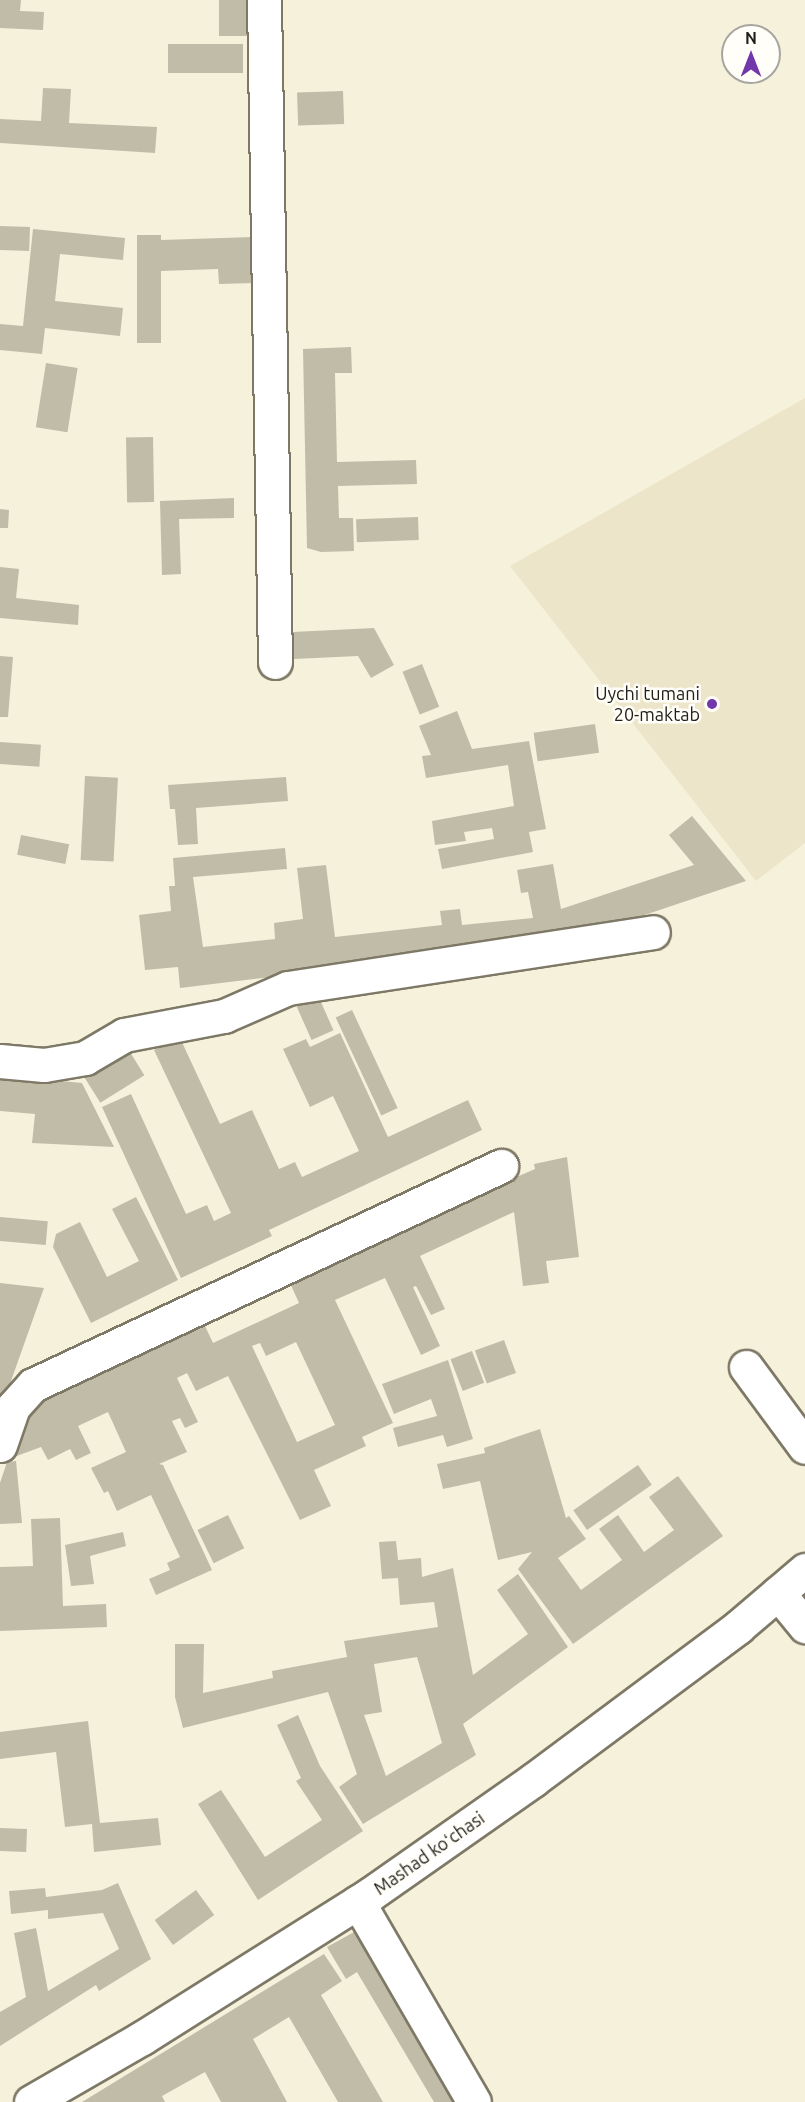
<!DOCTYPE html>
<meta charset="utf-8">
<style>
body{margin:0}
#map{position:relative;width:805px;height:2102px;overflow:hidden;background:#f6f1db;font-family:Ubuntu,sans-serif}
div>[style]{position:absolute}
.built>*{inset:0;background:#ede5c9}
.building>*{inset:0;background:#c1bca8;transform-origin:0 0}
.roads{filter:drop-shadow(2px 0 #7e7966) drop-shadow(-2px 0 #7e7966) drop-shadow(0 2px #7e7966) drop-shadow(0 -2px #7e7966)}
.minor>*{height:33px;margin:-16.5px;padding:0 16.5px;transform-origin:16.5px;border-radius:16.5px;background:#fff}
.dots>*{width:16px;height:16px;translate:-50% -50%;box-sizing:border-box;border:3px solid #fffef9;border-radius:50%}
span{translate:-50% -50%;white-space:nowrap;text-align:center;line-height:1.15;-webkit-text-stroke:5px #fffef9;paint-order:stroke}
.poi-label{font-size:18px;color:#211f17}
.right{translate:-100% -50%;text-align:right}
.street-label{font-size:18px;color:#211f17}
.north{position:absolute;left:721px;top:24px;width:60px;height:60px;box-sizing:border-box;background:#fffef9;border:2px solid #a6a59f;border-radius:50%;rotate:0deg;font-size:16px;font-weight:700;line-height:24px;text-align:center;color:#211f17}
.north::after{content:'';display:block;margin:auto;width:21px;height:27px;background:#7337ac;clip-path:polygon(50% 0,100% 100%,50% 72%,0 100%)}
</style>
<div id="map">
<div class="built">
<i style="clip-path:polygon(805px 398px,805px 843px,756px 881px,510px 566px)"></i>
</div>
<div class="building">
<i style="clip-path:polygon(0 0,21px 0,20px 11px,44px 12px,43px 30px,0 28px)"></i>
<i style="left:219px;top:0;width:35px;height:36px"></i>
<i style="left:243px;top:44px;width:29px;height:75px;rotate:90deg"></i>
<i style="clip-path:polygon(43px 88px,71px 89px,69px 123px,157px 127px,155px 153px,0 143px,0 119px,41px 121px)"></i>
<i style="left:343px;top:91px;width:33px;height:46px;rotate:88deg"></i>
<i style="left:0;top:226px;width:30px;height:24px;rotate:2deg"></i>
<i style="clip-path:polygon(33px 229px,125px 238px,123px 260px,60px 254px,55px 301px,123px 308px,120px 336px,45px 328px,42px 354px,0 350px,0 324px,23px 326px)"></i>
<i style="clip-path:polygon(137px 235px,161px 235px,161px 240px,253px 237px,254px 283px,219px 284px,218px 269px,161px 271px,161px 343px,137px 343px)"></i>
<i style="clip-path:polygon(351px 347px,352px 373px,335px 373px,337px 462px,416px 460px,417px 484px,338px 486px,339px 518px,353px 518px,354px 551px,321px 552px,307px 548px,303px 349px)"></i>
<i style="left:46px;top:363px;width:32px;height:65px;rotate:9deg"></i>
<i style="left:153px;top:437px;width:65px;height:27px;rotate:89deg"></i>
<i style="clip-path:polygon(234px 498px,234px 518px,179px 519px,181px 574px,162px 575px,160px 501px)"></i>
<i style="clip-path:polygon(0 509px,9px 510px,8px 528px,0 528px)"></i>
<i style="left:418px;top:517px;width:23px;height:62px;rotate:88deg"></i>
<i style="clip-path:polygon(0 567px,19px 569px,16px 598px,79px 605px,78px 625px,0 618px)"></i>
<i style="clip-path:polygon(374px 628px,394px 665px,371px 678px,358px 656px,294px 659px,293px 632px)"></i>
<i style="clip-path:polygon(0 656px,13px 657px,8px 717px,0 717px)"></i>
<i style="left:422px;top:664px;width:46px;height:21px;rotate:68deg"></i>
<i style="clip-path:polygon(457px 711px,472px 749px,529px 741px,546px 829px,529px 832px,533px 852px,442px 869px,438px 849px,494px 839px,492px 828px,464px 832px,466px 841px,435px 845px,432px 821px,514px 806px,508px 765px,426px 778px,422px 756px,431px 755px,419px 726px)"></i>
<i style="left:595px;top:724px;width:29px;height:62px;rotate:82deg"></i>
<i style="left:0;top:742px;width:41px;height:22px;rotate:4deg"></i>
<i style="left:85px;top:776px;width:33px;height:84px;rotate:3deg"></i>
<i style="clip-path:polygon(286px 777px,288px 801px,196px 808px,198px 844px,178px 845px,175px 809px,170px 809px,168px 785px)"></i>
<i style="clip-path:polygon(692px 816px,746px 881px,567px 941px,180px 988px,178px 967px,145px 970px,139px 915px,171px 911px,169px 886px,175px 886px,173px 858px,285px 848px,287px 869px,193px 877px,203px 947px,275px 939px,274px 923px,303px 919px,297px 868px,326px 865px,335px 937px,442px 925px,440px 911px,460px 909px,462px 925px,533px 918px,528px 892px,521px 893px,517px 870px,553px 864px,561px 909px,694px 865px,669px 835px)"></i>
<i style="left:21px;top:835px;width:49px;height:20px;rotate:11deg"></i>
<i style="left:316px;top:991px;width:43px;height:24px;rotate:66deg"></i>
<i style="left:352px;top:1010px;width:108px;height:18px;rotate:65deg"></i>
<i style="clip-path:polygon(340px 1033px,388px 1137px,468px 1100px,482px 1130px,269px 1230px,272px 1236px,181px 1278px,102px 1107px,131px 1094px,186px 1214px,207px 1205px,214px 1221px,231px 1213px,154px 1050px,180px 1038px,220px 1124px,252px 1110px,279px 1169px,295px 1162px,302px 1177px,359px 1151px,333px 1096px,310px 1107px,283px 1049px,306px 1039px,310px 1047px)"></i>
<i style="left:128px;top:1049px;width:31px;height:52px;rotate:58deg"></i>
<i style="clip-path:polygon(0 1075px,82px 1083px,114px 1147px,32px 1143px,35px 1114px,0 1111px)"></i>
<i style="clip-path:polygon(evenodd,567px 1157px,579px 1257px,546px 1261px,549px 1283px,523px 1286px,514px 1212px,420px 1256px,445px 1309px,431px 1315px,416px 1286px,413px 1287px,440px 1346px,421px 1355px,385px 1278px,335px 1300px,393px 1423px,362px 1437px,366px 1446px,314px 1470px,331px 1506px,300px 1520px,228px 1376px,196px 1391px,187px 1373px,177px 1378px,198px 1422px,185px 1428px,180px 1418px,172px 1421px,187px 1452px,159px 1464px,163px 1465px,212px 1570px,156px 1595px,149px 1579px,170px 1570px,167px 1563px,180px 1557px,151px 1495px,117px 1511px,108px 1491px,104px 1493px,91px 1468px,126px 1452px,108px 1412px,78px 1426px,91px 1453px,76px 1460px,70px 1449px,48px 1460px,41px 1447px,6px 1460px,23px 1411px,205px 1326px,213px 1343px,299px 1303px,290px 1283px,370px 1246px,368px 1242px,535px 1169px,534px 1164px,567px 1157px,296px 1342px,335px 1425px,297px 1442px,252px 1346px,260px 1343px,266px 1356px,296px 1342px)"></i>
<i style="clip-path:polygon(136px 1197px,178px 1280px,91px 1323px,53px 1247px,56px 1234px,80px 1222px,107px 1277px,139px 1261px,112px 1209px)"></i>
<i style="left:0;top:1217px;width:48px;height:24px;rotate:5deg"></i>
<i style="clip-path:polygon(0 1283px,44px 1288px,0 1412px)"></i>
<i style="left:504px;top:1340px;width:35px;height:31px;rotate:70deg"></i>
<i style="left:472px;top:1351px;width:34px;height:23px;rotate:69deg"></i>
<i style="clip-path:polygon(448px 1360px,473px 1439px,447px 1447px,443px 1435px,398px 1447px,393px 1428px,437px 1416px,431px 1399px,394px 1414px,382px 1384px)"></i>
<i style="clip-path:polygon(540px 1429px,566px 1518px,569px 1516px,586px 1539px,558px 1558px,581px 1590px,622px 1560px,599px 1529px,618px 1515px,644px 1552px,674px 1530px,649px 1497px,678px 1476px,723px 1536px,573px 1644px,518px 1569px,532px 1552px,498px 1560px,480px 1481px,443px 1489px,437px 1464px,485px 1453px,484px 1448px)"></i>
<i style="clip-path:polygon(16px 1461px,22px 1523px,0 1524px,0 1483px,7px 1462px)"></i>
<i style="left:638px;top:1465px;width:24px;height:79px;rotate:55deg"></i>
<i style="left:228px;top:1515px;width:37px;height:34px;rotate:64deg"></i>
<i style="clip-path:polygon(60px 1518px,63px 1606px,106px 1604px,107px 1627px,0 1631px,0 1567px,33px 1566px,31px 1519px)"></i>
<i style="clip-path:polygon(123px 1532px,126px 1546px,90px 1556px,94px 1584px,71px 1586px,65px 1545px)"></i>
<i style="clip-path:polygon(evenodd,396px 1541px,398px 1560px,421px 1558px,422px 1577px,453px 1568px,473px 1675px,528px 1634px,497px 1590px,518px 1574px,568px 1647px,463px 1724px,476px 1755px,363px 1824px,339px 1787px,357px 1774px,328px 1692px,183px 1728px,175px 1697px,175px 1644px,204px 1644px,203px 1693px,273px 1678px,272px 1671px,347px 1657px,344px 1641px,438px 1627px,434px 1602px,400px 1605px,398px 1578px,382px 1579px,379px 1542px,396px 1541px,417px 1657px,442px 1743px,386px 1776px,364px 1715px,382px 1712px,374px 1664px,417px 1657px)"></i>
<i style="clip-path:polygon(298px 1715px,320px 1766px,363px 1831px,258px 1900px,198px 1804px,221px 1790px,265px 1857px,322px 1820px,296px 1781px,301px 1778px,277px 1725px)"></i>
<i style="clip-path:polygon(88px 1721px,100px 1823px,158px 1818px,161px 1845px,94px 1852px,92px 1824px,65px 1827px,56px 1752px,0 1759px,0 1732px)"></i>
<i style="left:0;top:1828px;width:27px;height:23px;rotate:2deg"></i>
<i style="clip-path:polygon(118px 1883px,151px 1959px,99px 1991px,96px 1985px,0 2046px,0 2012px,26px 1997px,14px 1933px,36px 1928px,48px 1991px,119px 1949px,103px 1913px,48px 1919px,48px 1910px,11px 1914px,9px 1891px,45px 1888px,46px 1897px,102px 1890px)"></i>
<i style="left:196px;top:1890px;width:31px;height:51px;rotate:54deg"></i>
<i style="clip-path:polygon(365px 1926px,470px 2102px,434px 2102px,357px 1972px,346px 1979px,327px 1947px)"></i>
<i style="clip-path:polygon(324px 1954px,342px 1981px,321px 1995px,383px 2102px,338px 2102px,289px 2017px,253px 2039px,287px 2102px,221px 2102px,205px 2072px,162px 2096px,165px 2102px,82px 2102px)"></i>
</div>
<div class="roads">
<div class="minor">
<i style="left:264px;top:0;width:662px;rotate:89.05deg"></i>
<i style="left:0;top:1061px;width:44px;rotate:5.2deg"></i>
<i style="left:44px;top:1065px;width:42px;rotate:-9.7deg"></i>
<i style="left:85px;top:1058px;width:45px;rotate:-30.5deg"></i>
<i style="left:124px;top:1035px;width:102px;rotate:-10.8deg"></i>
<i style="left:224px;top:1016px;width:70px;rotate:-23.6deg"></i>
<i style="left:288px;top:988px;width:369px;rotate:-8.7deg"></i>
<i style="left:746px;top:1367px;width:99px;rotate:53.6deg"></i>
<i style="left:0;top:1445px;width:40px;rotate:-71.1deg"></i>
<i style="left:13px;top:1407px;width:30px;rotate:-48deg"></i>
<i style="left:33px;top:1385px;width:517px;rotate:-25.08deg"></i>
<i style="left:778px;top:1593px;width:43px;rotate:50.7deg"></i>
<i style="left:358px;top:1902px;width:231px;rotate:59.9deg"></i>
<i style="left:31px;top:2102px;width:128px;rotate:-30deg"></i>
<i style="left:142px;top:2038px;width:268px;rotate:-32.2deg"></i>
<i style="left:369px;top:1895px;width:200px;rotate:-35deg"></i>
<i style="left:533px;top:1780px;width:256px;rotate:-36.7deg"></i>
<i style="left:738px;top:1627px;width:88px;rotate:-40.4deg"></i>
</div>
</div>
<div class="dots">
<i style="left:712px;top:704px;background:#7337ac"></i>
</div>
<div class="poi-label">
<span class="right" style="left:700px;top:704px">Uychi tumani<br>20-maktab</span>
</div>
<div class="street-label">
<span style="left:429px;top:1853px;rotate:-35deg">Mashad koʻchasi</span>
</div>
<div class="north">N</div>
</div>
